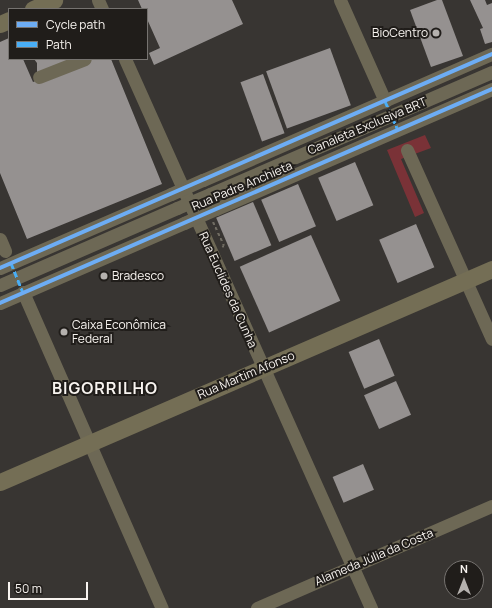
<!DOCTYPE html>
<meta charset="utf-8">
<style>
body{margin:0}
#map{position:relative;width:492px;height:608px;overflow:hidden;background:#383532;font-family:Manrope,sans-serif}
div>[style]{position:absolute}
.green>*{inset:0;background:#7a3237}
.building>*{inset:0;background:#959190;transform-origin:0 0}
.path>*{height:2px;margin-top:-1px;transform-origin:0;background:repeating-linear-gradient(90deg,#706c62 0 3px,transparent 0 6px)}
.minor>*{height:13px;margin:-6.5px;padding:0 6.5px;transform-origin:6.5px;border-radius:6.5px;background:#6d6855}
.major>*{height:17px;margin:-8.5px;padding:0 8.5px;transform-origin:8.5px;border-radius:8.5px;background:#746e55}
.minor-bridge>*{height:13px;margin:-6.5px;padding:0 6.5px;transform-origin:6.5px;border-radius:6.5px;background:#6d6855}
.quiet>*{height:3px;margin-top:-1.5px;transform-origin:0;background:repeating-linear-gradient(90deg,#49aef6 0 6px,transparent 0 9px)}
.cycleway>*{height:4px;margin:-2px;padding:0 2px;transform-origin:2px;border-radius:2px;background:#6dadf4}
.dots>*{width:11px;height:11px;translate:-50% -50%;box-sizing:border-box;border:2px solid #201d1a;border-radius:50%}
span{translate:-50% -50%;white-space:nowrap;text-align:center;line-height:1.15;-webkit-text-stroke:4px #201d1a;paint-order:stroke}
.poi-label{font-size:12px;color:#f8f4f0}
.right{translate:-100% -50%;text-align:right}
.left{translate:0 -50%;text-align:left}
.street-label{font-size:12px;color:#f8f4f0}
.district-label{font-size:16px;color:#f8f4f0;font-weight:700;letter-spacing:1px}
.legend{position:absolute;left:8px;top:8px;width:140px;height:52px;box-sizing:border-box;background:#201d1a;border:1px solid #767370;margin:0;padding:5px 7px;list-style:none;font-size:12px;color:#f8f4f0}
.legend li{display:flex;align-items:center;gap:8px;height:20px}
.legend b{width:20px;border:1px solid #767370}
.north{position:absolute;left:444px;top:560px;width:40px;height:40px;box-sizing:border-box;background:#201d1a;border:1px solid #767370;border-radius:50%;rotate:0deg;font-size:11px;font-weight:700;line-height:16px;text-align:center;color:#f8f4f0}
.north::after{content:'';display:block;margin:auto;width:14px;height:18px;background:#b5b1ae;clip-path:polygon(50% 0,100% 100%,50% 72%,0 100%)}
.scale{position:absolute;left:8px;top:582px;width:80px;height:18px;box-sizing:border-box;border:2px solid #f8f4f0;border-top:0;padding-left:5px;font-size:12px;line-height:14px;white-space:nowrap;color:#f8f4f0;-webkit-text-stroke:3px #201d1a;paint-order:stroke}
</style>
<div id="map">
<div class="green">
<i style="clip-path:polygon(425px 135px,431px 148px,401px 159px,424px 213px,415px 217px,387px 150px)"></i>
</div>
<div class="building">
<i style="clip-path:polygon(138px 0,232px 0,243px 24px,154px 65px,149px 53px,160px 48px,147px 19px,147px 9px,142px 9px)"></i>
<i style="clip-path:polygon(437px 0,442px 0,463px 56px,431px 67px,410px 10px)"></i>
<i style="clip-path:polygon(470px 0,485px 0,487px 5px,492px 3px,492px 42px,485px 44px,480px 29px,483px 28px)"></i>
<i style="clip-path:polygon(9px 38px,9px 59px,23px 59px,33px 82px,90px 59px,111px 59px,162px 184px,27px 239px,0 173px,0 42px)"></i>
<i style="left:330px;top:48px;width:61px;height:68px;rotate:70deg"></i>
<i style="clip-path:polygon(34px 59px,73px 59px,37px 76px,37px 63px)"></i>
<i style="left:263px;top:74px;width:63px;height:24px;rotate:70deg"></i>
<i style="left:355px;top:162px;width:47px;height:40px;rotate:67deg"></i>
<i style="left:298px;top:184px;width:46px;height:40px;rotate:67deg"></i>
<i style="left:253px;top:202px;width:47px;height:40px;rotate:67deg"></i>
<i style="left:416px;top:224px;width:47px;height:40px;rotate:67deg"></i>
<i style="left:311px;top:235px;width:72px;height:78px;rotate:66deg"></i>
<i style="left:379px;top:339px;width:40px;height:33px;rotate:67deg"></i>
<i style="left:396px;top:381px;width:37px;height:35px;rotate:66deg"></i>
<i style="left:363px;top:464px;width:28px;height:33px;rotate:67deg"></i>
</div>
<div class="path">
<i style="left:213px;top:222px;width:26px;rotate:65deg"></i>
<i style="left:224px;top:246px;width:2px;rotate:153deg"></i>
</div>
<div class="minor">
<i style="left:98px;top:0;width:10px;rotate:66deg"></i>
<i style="left:340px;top:0;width:111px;rotate:66deg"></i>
<i style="left:125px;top:59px;width:602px;rotate:65.86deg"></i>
<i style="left:39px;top:77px;width:49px;rotate:-21.4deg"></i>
<i style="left:407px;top:150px;width:207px;rotate:65.8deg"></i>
<i style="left:203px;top:180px;width:315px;rotate:-23.6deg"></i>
<i style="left:210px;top:194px;width:307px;rotate:-23.4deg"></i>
<i style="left:216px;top:209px;width:301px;rotate:-23.5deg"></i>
<i style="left:0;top:239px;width:13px;rotate:67deg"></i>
<i style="left:0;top:268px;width:186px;rotate:-23.4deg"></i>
<i style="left:0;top:285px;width:193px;rotate:-23.5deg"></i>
<i style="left:23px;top:292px;width:345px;rotate:66.3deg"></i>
<i style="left:0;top:303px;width:201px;rotate:-23.5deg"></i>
<i style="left:257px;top:608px;width:256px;rotate:-23.5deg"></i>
</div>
<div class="major">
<i style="left:33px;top:9px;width:23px;rotate:-23deg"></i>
<i style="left:0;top:24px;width:10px;rotate:-24deg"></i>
<i style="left:0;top:482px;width:536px;rotate:-23.41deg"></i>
</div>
<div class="minor-bridge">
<i style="left:171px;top:194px;width:35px;rotate:-24deg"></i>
<i style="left:177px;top:208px;width:36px;rotate:-23deg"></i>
<i style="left:184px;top:223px;width:35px;rotate:-24deg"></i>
</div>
<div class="quiet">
<i style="left:385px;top:101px;width:32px;rotate:66deg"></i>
<i style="left:11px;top:263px;width:31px;rotate:68deg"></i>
</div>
<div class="cycleway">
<i style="left:0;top:268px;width:537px;rotate:-23.51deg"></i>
<i style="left:0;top:303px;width:537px;rotate:-23.51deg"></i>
</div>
<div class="dots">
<i style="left:436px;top:33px;background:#b5b1ae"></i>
<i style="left:104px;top:276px;background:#b5b1ae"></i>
<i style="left:64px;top:332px;background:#b5b1ae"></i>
</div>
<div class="poi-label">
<span class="right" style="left:428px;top:33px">BioCentro</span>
<span class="left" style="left:112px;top:276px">Bradesco</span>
<span class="left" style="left:72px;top:332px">Caixa Econômica<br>Federal</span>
</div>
<div class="street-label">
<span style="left:367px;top:126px;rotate:-23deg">Canaleta Exclusiva BRT</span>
<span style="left:242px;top:186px;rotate:-23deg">Rua Padre Anchieta</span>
<span style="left:228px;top:290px;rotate:66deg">Rua Euclides da Cunha</span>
<span style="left:246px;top:375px;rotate:-23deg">Rua Martim Afonso</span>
<span style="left:374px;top:557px;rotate:-23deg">Alameda Júlia da Costa</span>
</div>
<div class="district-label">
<span style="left:105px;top:388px">BIGORRILHO</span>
</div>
<ul class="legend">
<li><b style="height:5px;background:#6dadf4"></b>Cycle path</li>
<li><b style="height:5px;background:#49aef6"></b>Path</li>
</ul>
<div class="north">N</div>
<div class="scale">50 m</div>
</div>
